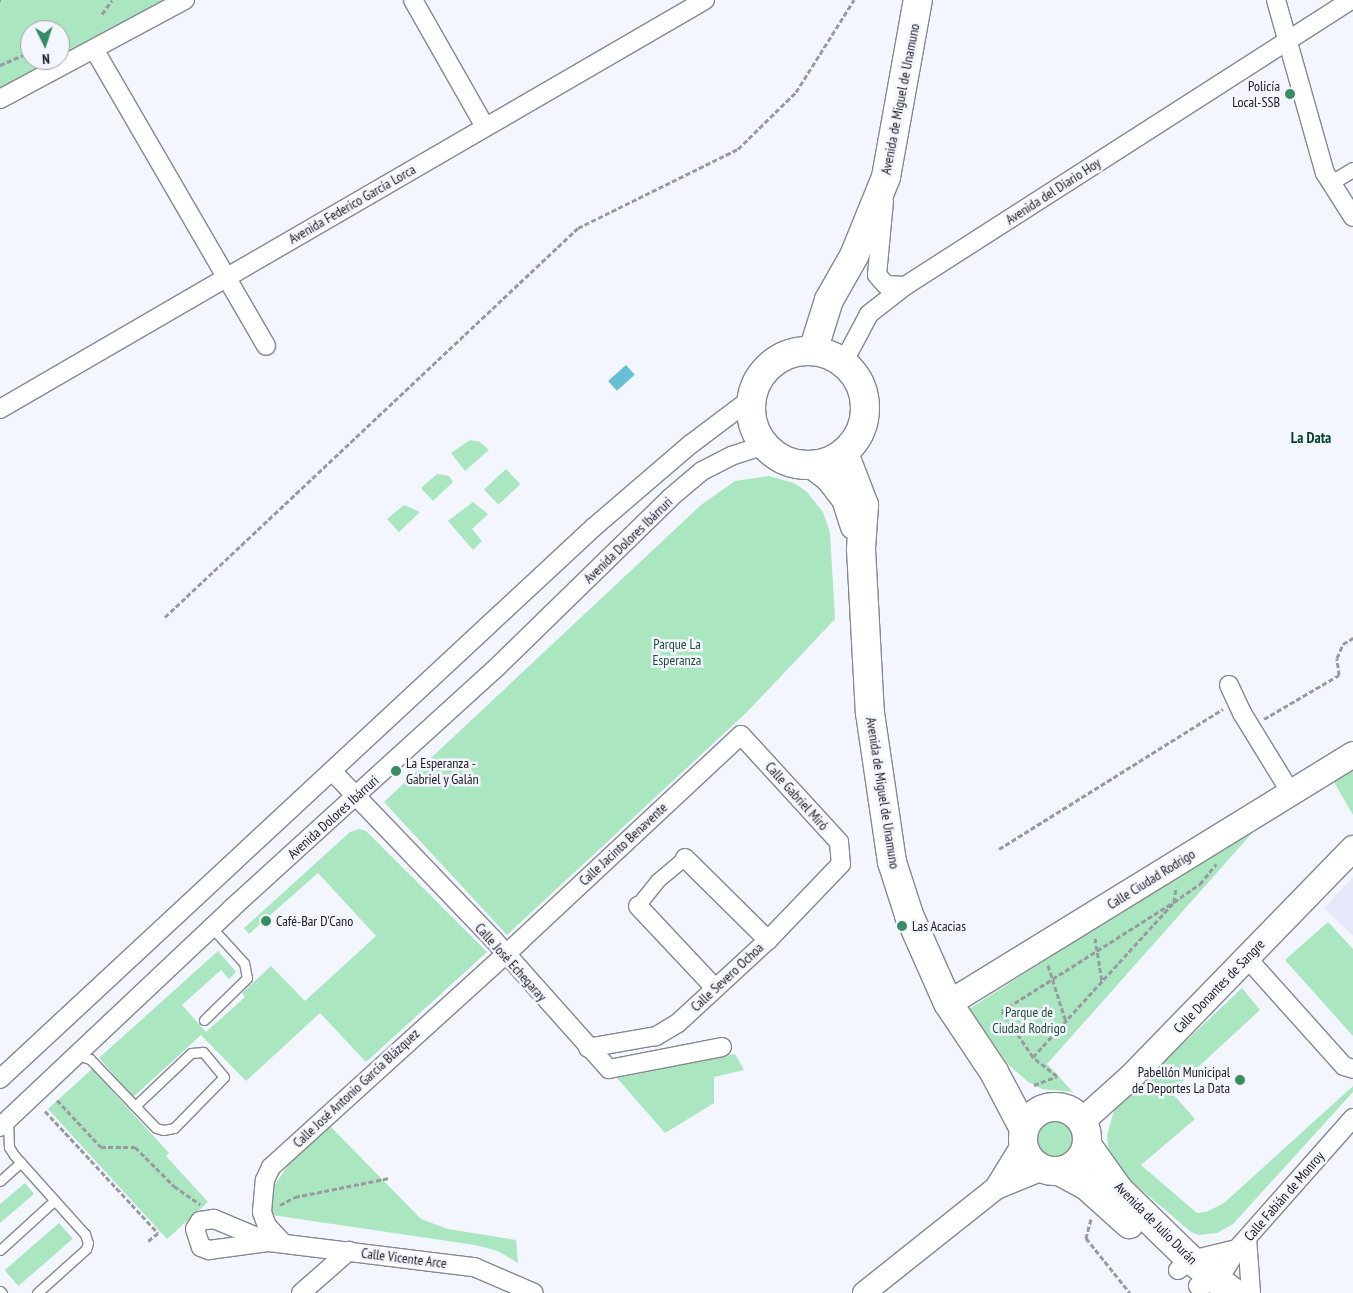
<!DOCTYPE html>
<meta charset="utf-8">
<style>
body{margin:0}
#map{position:relative;width:1353px;height:1293px;overflow:hidden;background:#f3f5ff;font-family:"PT Sans Narrow",sans-serif}
div>[style]{position:absolute}
.built>*{inset:0;background:#e4e8f9}
.green>*{inset:0;background:#aae7c0;transform-origin:0 0}
.round{border-radius:50%}
.water>*{inset:0;background:#65c0d3;transform-origin:0 0}
.path>*{height:3px;margin-top:-1.5px;transform-origin:0;background:repeating-linear-gradient(90deg,#999aa1 0 5px,transparent 0 7.5px)}
.roads{filter:drop-shadow(1px 0 #868891) drop-shadow(-1px 0 #868891) drop-shadow(0 1px #868891) drop-shadow(0 -1px #868891)}
.service>*{height:9px;margin:-4.5px;padding:0 4.5px;transform-origin:4.5px;border-radius:4.5px;background:#fff}
.pedestrian>*{height:14px;margin:-7px;padding:0 7px;transform-origin:7px;border-radius:7px;background:#fff}
.minor>*{height:18px;margin:-9px;padding:0 9px;transform-origin:9px;border-radius:9px;background:#fff}
.tertiary>*{height:22px;margin:-11px;padding:0 11px;transform-origin:11px;border-radius:11px;background:#fff}
.secondary>*{height:25px;margin:-12.5px;padding:0 12.5px;transform-origin:12.5px;border-radius:12.5px;background:#fff}
.primary>*{height:28px;margin:-14px;padding:0 14px;transform-origin:14px;border-radius:14px;background:#fff}
.primary>.ring{margin:-14px;padding:0;box-sizing:content-box;background:none;border:28px solid #fff;border-radius:50%}
.dots>*{width:14px;height:14px;translate:-50% -50%;box-sizing:border-box;border:2px solid #f3f5ff;border-radius:50%}
span{translate:-50% -50%;white-space:nowrap;text-align:center;line-height:1.15;-webkit-text-stroke:5px #f3f5ff;paint-order:stroke}
.poi-label{font-size:14px;color:#212125}
.right{translate:-100% -50%;text-align:right}
.left{translate:0 -50%;text-align:left}
.street-label{font-size:14px;color:#212125}
.park-label{font-size:14px;color:#1f5135}
.neighbourhood-label{font-size:15px;color:#004427;font-weight:700}
.north{position:absolute;left:20px;top:20px;width:50px;height:50px;box-sizing:border-box;background:#f3f5ff;border:1px solid #9fa0a8;border-radius:50%;rotate:176deg;font-size:14px;font-weight:700;line-height:20px;text-align:center;color:#212125}
.north::after{content:'';display:block;margin:auto;width:18px;height:22px;background:#368d61;clip-path:polygon(50% 0,100% 100%,50% 72%,0 100%)}
</style>
<div id="map">
<div class="built">
<i style="clip-path:polygon(1353px 877px,1353px 936px,1324px 908px)"></i>
</div>
<div class="green">
<i style="clip-path:polygon(evenodd,0 0,185px 0,0 99px,0 0,30px 30px,60px 30px,60px 60px,30px 60px,30px 30px)"></i>
<i style="clip-path:polygon(470px 440px,480px 442px,489px 450px,465px 471px,451px 453px)"></i>
<i style="left:506px;top:469px;width:21px;height:30px;rotate:47deg"></i>
<i style="clip-path:polygon(437px 474px,449px 476px,453px 482px,433px 501px,421px 488px)"></i>
<i style="clip-path:polygon(769px 476px,794px 483px,807px 492px,823px 512px,830px 533px,835px 619px,747px 712px,507px 935px,384px 802px,701px 505px,735px 481px)"></i>
<i style="clip-path:polygon(473px 502px,488px 514px,472px 529px,482px 541px,473px 550px,448px 521px)"></i>
<i style="clip-path:polygon(404px 505px,420px 512px,399px 532px,387px 519px)"></i>
<i style="clip-path:polygon(1353px 770px,1353px 815px,1334px 782px)"></i>
<i style="clip-path:polygon(1261px 823px,1047px 1064px,1073px 1092px,1042px 1089px,1028px 1082px,1007px 1063px,969px 1009px)"></i>
<i style="clip-path:polygon(359px 829px,366px 831px,487px 952px,366px 1062px,320px 1013px,246px 1081px,201px 1035px,133px 1097px,99px 1058px,218px 951px,236px 972px,229px 979px,221px 970px,182px 1005px,206px 1032px,245px 997px,242px 993px,271px 966px,305px 1001px,376px 936px,318px 873px,249px 934px,244px 928px,350px 832px)"></i>
<i style="clip-path:polygon(1328px 922px,1353px 949px,1353px 1036px,1285px 960px)"></i>
<i style="clip-path:polygon(1242px 988px,1260px 1010px,1171px 1092px,1195px 1119px,1141px 1165px,1197px 1213px,1206px 1212px,1224px 1203px,1353px 1086px,1353px 1092px,1233px 1224px,1217px 1233px,1199px 1235px,1191px 1232px,1123px 1174px,1108px 1147px,1107px 1135px,1115px 1108px)"></i>
<i style="clip-path:polygon(735px 1054px,744px 1070px,714px 1077px,714px 1103px,665px 1133px,617px 1078px)"></i>
<i style="clip-path:polygon(92px 1069px,169px 1153px,166px 1156px,208px 1202px,167px 1239px,48px 1109px)"></i>
<i class="round" style="left:1028px;top:1113px;width:52px;height:52px"></i>
<i style="clip-path:polygon(328px 1124px,421px 1219px,448px 1229px,516px 1240px,518px 1263px,498px 1251px,475px 1245px,272px 1215px,271px 1195px,276px 1183px,296px 1154px)"></i>
<i style="clip-path:polygon(25px 1183px,34px 1194px,0 1223px,0 1204px)"></i>
<i style="left:59px;top:1223px;width:21px;height:72px;rotate:49deg"></i>
</div>
<div class="water">
<i style="left:626px;top:365px;width:13px;height:24px;rotate:48deg"></i>
</div>
<div class="path">
<i style="left:0;top:0;width:1px"></i>
<i style="left:102px;top:14px;width:17px;rotate:-54deg"></i>
<i style="left:0;top:65px;width:33px;rotate:-23deg"></i>
<i style="left:165px;top:617px;width:567px;rotate:-43.29deg"></i>
<i style="left:578px;top:228px;width:178px;rotate:-26.3deg"></i>
<i style="left:738px;top:149px;width:81px;rotate:-44.5deg"></i>
<i style="left:796px;top:92px;width:109px;rotate:-57.8deg"></i>
<i style="left:1264px;top:719px;width:87px;rotate:-30.4deg"></i>
<i style="left:1339px;top:675px;width:17px;rotate:-97deg"></i>
<i style="left:1337px;top:658px;width:15px;rotate:-67deg"></i>
<i style="left:1343px;top:644px;width:12px;rotate:-31deg"></i>
<i style="left:999px;top:849px;width:264px;rotate:-32deg"></i>
<i style="left:1095px;top:938px;width:44px;rotate:80.8deg"></i>
<i style="left:1048px;top:965px;width:60px;rotate:72.5deg"></i>
<i style="left:1033px;top:1057px;width:210px;rotate:-47.7deg"></i>
<i style="left:1174px;top:902px;width:15px;rotate:-82deg"></i>
<i style="left:1034px;top:1085px;width:25px;rotate:-21deg"></i>
<i style="left:1057px;top:1076px;width:31px;rotate:-142deg"></i>
<i style="left:1033px;top:1057px;width:55px;rotate:-124deg"></i>
<i style="left:1002px;top:1011px;width:204px;rotate:-32.4deg"></i>
<i style="left:1174px;top:902px;width:32px;rotate:-35deg"></i>
<i style="left:1200px;top:884px;width:26px;rotate:-51deg"></i>
<i style="left:57px;top:1100px;width:64px;rotate:46.9deg"></i>
<i style="left:101px;top:1147px;width:34px"></i>
<i style="left:135px;top:1147px;width:55px;rotate:45deg"></i>
<i style="left:174px;top:1186px;width:32px;rotate:35deg"></i>
<i style="left:45px;top:1111px;width:166px;rotate:47.2deg"></i>
<i style="left:158px;top:1233px;width:14px;rotate:141deg"></i>
<i style="left:280px;top:1205px;width:17px;rotate:-28deg"></i>
<i style="left:295px;top:1197px;width:96px;rotate:-11.4deg"></i>
<i style="left:1091px;top:1219px;width:20px;rotate:105deg"></i>
<i style="left:1086px;top:1238px;width:70px;rotate:51.3deg"></i>
</div>
<div class="roads">
<div class="service">
<i style="left:204px;top:1020px;width:60px;rotate:-44.3deg"></i>
<i style="left:247px;top:978px;width:15px;rotate:-101deg"></i>
<i style="left:244px;top:963px;width:47px;rotate:-132.4deg"></i>
<i style="left:76px;top:1055px;width:15px;rotate:16deg"></i>
<i style="left:90px;top:1059px;width:95px;rotate:46.3deg"></i>
<i style="left:156px;top:1128px;width:7px;rotate:16deg"></i>
<i style="left:163px;top:1130px;width:11px;rotate:-10deg"></i>
<i style="left:174px;top:1128px;width:71px;rotate:-45.6deg"></i>
<i style="left:224px;top:1077px;width:33px;rotate:-130deg"></i>
<i style="left:203px;top:1052px;width:12px;rotate:175deg"></i>
<i style="left:191px;top:1053px;width:77px;rotate:136.6deg"></i>
<i style="left:8px;top:1120px;width:27px;rotate:88deg"></i>
<i style="left:9px;top:1147px;width:9px;rotate:58deg"></i>
<i style="left:14px;top:1155px;width:106px;rotate:48.1deg"></i>
<i style="left:85px;top:1234px;width:9px;rotate:72deg"></i>
<i style="left:88px;top:1243px;width:6px;rotate:108deg"></i>
<i style="left:86px;top:1249px;width:66px;rotate:138.1deg"></i>
<i style="left:0;top:1181px;width:28px;rotate:-42deg"></i>
<i style="left:0;top:1250px;width:74px;rotate:-42.3deg"></i>
<i style="left:0;top:1291px;width:3px;rotate:45deg"></i>
</div>
<div class="pedestrian">
<i style="left:1330px;top:184px;width:27px;rotate:-31deg"></i>
<i style="left:638px;top:906px;width:32px;rotate:-51deg"></i>
<i style="left:658px;top:881px;width:35px;rotate:-40deg"></i>
</div>
<div class="minor">
<i style="left:413px;top:0;width:146px;rotate:60.4deg"></i>
<i style="left:1276px;top:0;width:180px;rotate:74.2deg"></i>
<i style="left:1325px;top:173px;width:52px;rotate:57.5deg"></i>
<i style="left:94px;top:49px;width:343px;rotate:59.9deg"></i>
<i style="left:0;top:99px;width:210px;rotate:-28.2deg"></i>
<i style="left:884px;top:201px;width:74px;rotate:95.4deg"></i>
<i style="left:877px;top:275px;width:13px;rotate:48deg"></i>
<i style="left:886px;top:285px;width:19px;rotate:3deg"></i>
<i style="left:843px;top:363px;width:55px;rotate:-62deg"></i>
<i style="left:869px;top:314px;width:46px;rotate:-37.9deg"></i>
<i style="left:905px;top:286px;width:530px;rotate:-32.67deg"></i>
<i style="left:0;top:409px;width:815px;rotate:-30.12deg"></i>
<i style="left:1229px;top:685px;width:31px;rotate:65deg"></i>
<i style="left:1242px;top:713px;width:94px;rotate:58.5deg"></i>
<i style="left:332px;top:771px;width:233px;rotate:46.2deg"></i>
<i style="left:493px;top:939px;width:174px;rotate:48.3deg"></i>
<i style="left:609px;top:1069px;width:115px;rotate:-11deg"></i>
<i style="left:685px;top:858px;width:117px;rotate:44.7deg"></i>
<i style="left:638px;top:906px;width:112px;rotate:46.8deg"></i>
<i style="left:1247px;top:958px;width:145px;rotate:48.1deg"></i>
<i style="left:1344px;top:1066px;width:9px;rotate:18deg"></i>
<i style="left:0;top:1079px;width:811px;rotate:-42.9deg"></i>
<i style="left:594px;top:527px;width:128px;rotate:-40.6deg"></i>
<i style="left:691px;top:444px;width:76px;rotate:-37deg"></i>
<i style="left:0;top:1127px;width:318px;rotate:-43.3deg"></i>
<i style="left:231px;top:909px;width:355px;rotate:-42.3deg"></i>
<i style="left:494px;top:670px;width:246px;rotate:-44.3deg"></i>
<i style="left:670px;top:498px;width:42px;rotate:-40.2deg"></i>
<i style="left:702px;top:471px;width:33px;rotate:-27deg"></i>
<i style="left:731px;top:456px;width:36px;rotate:-18deg"></i>
<i style="left:1247px;top:1238px;width:55px;rotate:85.8deg"></i>
<i style="left:269px;top:1242px;width:60px;rotate:-157.3deg"></i>
<i style="left:214px;top:1219px;width:14px;rotate:172deg"></i>
<i style="left:200px;top:1221px;width:9px;rotate:122deg"></i>
<i style="left:195px;top:1229px;width:19px;rotate:72deg"></i>
<i style="left:201px;top:1247px;width:9px;rotate:21deg"></i>
<i style="left:209px;top:1250px;width:61px;rotate:-7.6deg"></i>
<i style="left:269px;top:1242px;width:207px;rotate:7deg"></i>
<i style="left:474px;top:1267px;width:65px;rotate:23.4deg"></i>
<i style="left:283px;top:1243px;width:23px;rotate:-133deg"></i>
<i style="left:267px;top:1226px;width:15px;rotate:-110deg"></i>
<i style="left:262px;top:1212px;width:32px;rotate:-85deg"></i>
<i style="left:265px;top:1180px;width:14px;rotate:-65deg"></i>
<i style="left:271px;top:1167px;width:336px;rotate:-42.2deg"></i>
<i style="left:520px;top:941px;width:302px;rotate:-43deg"></i>
<i style="left:741px;top:735px;width:145px;rotate:47.5deg"></i>
<i style="left:839px;top:842px;width:22px;rotate:85deg"></i>
<i style="left:841px;top:864px;width:105px;rotate:133.8deg"></i>
<i style="left:768px;top:940px;width:122px;rotate:137.3deg"></i>
<i style="left:678px;top:1023px;width:26px;rotate:149deg"></i>
<i style="left:656px;top:1036px;width:69px;rotate:170deg"></i>
<i style="left:1178px;top:1270px;width:16px;rotate:-38deg"></i>
<i style="left:1191px;top:1260px;width:47px;rotate:-13.4deg"></i>
<i style="left:1237px;top:1249px;width:175px;rotate:-48.5deg"></i>
<i style="left:1198px;top:1286px;width:21px;rotate:-14deg"></i>
<i style="left:1218px;top:1281px;width:37px;rotate:-59deg"></i>
<i style="left:301px;top:1293px;width:64px;rotate:-41.2deg"></i>
</div>
<div class="tertiary">
<i style="left:996px;top:1188px;width:51px;rotate:-22deg"></i>
<i style="left:864px;top:1293px;width:169px;rotate:-38.5deg"></i>
<i style="left:996px;top:1188px;width:52px;rotate:-58.5deg"></i>
</div>
<div class="secondary">
<i style="left:948px;top:1003px;width:475px;rotate:-31.6deg"></i>
<i style="left:1082px;top:1120px;width:63px;rotate:-41.8deg"></i>
<i style="left:1129px;top:1078px;width:321px;rotate:-45.8deg"></i>
</div>
<div class="primary">
<i style="left:813px;top:351px;width:53px;rotate:-72.6deg"></i>
<i style="left:829px;top:300px;width:51px;rotate:-60.4deg"></i>
<i style="left:854px;top:256px;width:85px;rotate:-67.9deg"></i>
<i style="left:886px;top:177px;width:180px;rotate:-79.8deg"></i>
<i class="ring" style="left:751px;top:351px;width:86px;height:86px"></i>
<i style="left:844px;top:453px;width:56px;rotate:69deg"></i>
<i style="left:864px;top:505px;width:44px;rotate:93.9deg"></i>
<i style="left:861px;top:549px;width:164px;rotate:86.9deg"></i>
<i style="left:870px;top:713px;width:151px;rotate:81.6deg"></i>
<i style="left:892px;top:862px;width:56px;rotate:72.2deg"></i>
<i style="left:909px;top:915px;width:96px;rotate:66.1deg"></i>
<i style="left:948px;top:1003px;width:83px;rotate:56.3deg"></i>
<i style="left:994px;top:1072px;width:64px;rotate:62.2deg"></i>
<i style="left:813px;top:465px;width:20px;rotate:37deg"></i>
<i style="left:829px;top:477px;width:28px;rotate:52deg"></i>
<i style="left:846px;top:499px;width:28px;rotate:72deg"></i>
<i class="ring" style="left:1023px;top:1107px;width:36px;height:36px"></i>
<i style="left:1087px;top:1145px;width:55px;rotate:54.6deg"></i>
<i style="left:1119px;top:1190px;width:100px;rotate:44.2deg"></i>
<i style="left:1191px;top:1260px;width:54px;rotate:37.5deg"></i>
<i style="left:1059px;top:1171px;width:32px;rotate:28deg"></i>
<i style="left:1087px;top:1186px;width:57px;rotate:42.1deg"></i>
</div>
</div>
<div class="dots">
<i style="left:1290px;top:94px;background:#368d61"></i>
<i style="left:396px;top:771px;background:#368d61"></i>
<i style="left:266px;top:921px;background:#368d61"></i>
<i style="left:902px;top:926px;background:#368d61"></i>
<i style="left:1240px;top:1080px;background:#368d61"></i>
</div>
<div class="poi-label">
<span class="right" style="left:1280px;top:94px">Policía<br>Local-SSB</span>
<span class="left" style="left:406px;top:771px">La Esperanza -<br>Gabriel y Galán</span>
<span class="left" style="left:276px;top:921px">Café-Bar D'Cano</span>
<span class="left" style="left:912px;top:926px">Las Acacias</span>
<span class="right" style="left:1230px;top:1080px">Pabellón Municipal<br>de Deportes La Data</span>
</div>
<div class="street-label">
<span style="left:900px;top:99px;rotate:-79deg">Avenida de Miguel de Unamuno</span>
<span style="left:1053px;top:191px;rotate:-33deg">Avenida del Diario Hoy</span>
<span style="left:352px;top:204px;rotate:-30deg">Avenida Federico García Lorca</span>
<span style="left:628px;top:540px;rotate:-44deg">Avenida Dolores Ibárruri</span>
<span style="left:883px;top:793px;rotate:81deg">Avenida de Miguel de Unamuno</span>
<span style="left:797px;top:796px;rotate:48deg">Calle Gabriel Miró</span>
<span style="left:333px;top:817px;rotate:-42deg">Avenida Dolores Ibárruri</span>
<span style="left:623px;top:844px;rotate:-43deg">Calle Jacinto Benavente</span>
<span style="left:1151px;top:879px;rotate:-32deg">Calle Ciudad Rodrigo</span>
<span style="left:511px;top:962px;rotate:48deg">Calle José Echegaray</span>
<span style="left:727px;top:977px;rotate:-43deg">Calle Severo Ochoa</span>
<span style="left:1219px;top:986px;rotate:-46deg">Calle Donantes de Sangre</span>
<span style="left:356px;top:1088px;rotate:-43deg">Calle José Antonio García Blázquez</span>
<span style="left:1284px;top:1196px;rotate:-49deg">Calle Fabián de Monroy</span>
<span style="left:1156px;top:1223px;rotate:45deg">Avenida de Julio Durán</span>
<span style="left:404px;top:1258px;rotate:7deg">Calle Vicente Arce</span>
</div>
<div class="park-label">
<span style="left:677px;top:652px">Parque La<br>Esperanza</span>
<span style="left:1029px;top:1020px">Parque de<br>Ciudad Rodrigo</span>
</div>
<div class="neighbourhood-label">
<span style="left:1311px;top:438px">La Data</span>
</div>
<div class="north">N</div>
</div>
